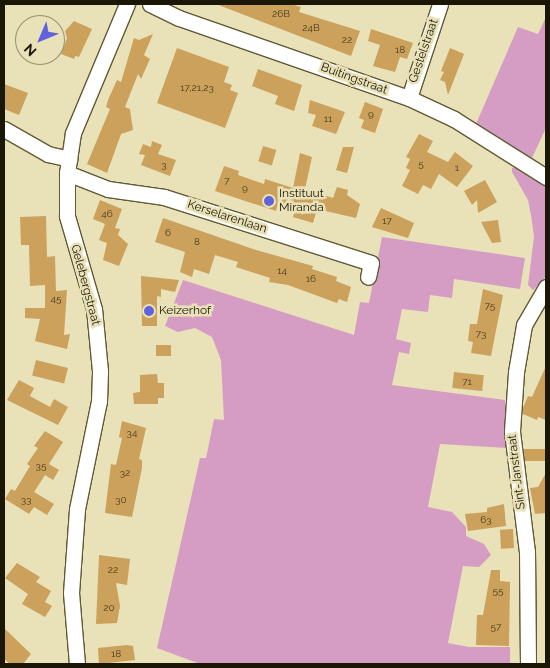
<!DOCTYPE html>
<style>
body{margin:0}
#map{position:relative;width:550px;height:668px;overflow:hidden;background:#e9e1b7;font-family:Raleway,sans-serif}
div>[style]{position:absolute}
.green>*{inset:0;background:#d69dc4}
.building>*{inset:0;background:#cba15c;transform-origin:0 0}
.roads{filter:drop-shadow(1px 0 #605933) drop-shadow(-1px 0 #605933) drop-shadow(0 1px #605933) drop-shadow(0 -1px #605933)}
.minor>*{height:15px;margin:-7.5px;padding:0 7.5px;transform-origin:7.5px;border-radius:7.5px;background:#fff}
.dots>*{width:14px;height:14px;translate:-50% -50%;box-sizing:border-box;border:2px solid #e9e1b7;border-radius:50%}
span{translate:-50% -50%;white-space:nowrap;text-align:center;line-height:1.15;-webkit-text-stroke:5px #e9e1b7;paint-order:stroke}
.number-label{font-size:10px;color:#463a1c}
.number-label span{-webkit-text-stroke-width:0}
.street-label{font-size:12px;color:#1a1707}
.poi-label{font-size:12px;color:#1a1707}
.left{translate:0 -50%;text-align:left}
.frame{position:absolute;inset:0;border:5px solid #1a1707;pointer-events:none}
.north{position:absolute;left:15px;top:15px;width:50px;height:50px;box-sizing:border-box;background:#e9e1b7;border:1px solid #969071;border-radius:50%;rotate:225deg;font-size:14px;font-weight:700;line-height:20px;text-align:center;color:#1a1707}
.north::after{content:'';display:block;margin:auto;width:18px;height:22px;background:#6163dc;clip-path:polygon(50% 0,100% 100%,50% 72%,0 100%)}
</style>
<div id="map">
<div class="green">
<i style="clip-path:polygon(546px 17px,546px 128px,531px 160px,476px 124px,518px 27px,538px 34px)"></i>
<i style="clip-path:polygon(516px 167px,546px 186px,546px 277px,533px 290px,528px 285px,534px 237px,531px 215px,528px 200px,512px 172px,512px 168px)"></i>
<i style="clip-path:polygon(382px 237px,525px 258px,520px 289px,454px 279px,452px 298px,430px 295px,428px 312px,402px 309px,396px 339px,411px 343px,409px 354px,399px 352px,392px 385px,505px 400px,507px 448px,440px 444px,428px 507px,452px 512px,466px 527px,466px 536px,484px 544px,491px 555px,479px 567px,463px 566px,448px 643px,469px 647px,510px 647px,510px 664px,200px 664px,157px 648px,200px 458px,206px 458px,214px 419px,224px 420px,221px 360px,212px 337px,195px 328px,178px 332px,165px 326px,183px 280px,354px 335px,360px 302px,369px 303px)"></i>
</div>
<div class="building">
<i style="clip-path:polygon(216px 4px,291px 4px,301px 7px,299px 12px,360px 31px,351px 56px)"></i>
<i style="clip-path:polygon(74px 21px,92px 29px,79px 57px,75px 56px,74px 59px,61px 54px,67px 38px,65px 31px)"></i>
<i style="clip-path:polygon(371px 29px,413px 43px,407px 59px,400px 57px,395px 72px,373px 66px,380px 45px,368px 41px)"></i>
<i style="clip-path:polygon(153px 34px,144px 55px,150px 59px,141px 79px,138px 74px,125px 107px,130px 109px,133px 130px,121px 134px,107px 173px,87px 164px,110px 109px,106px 107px,108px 100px,117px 80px,121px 82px,134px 38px,139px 40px)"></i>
<i style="clip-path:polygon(177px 48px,229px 67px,224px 82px,232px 85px,230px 90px,238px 93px,225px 128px,157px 103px)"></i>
<i style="clip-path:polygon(450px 48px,464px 54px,448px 95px,445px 82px,440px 80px,444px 72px,441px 71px)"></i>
<i style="clip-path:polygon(258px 69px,302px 85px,294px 111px,275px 104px,278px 96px,252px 86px)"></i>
<i style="clip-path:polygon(4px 84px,28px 93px,19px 115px,4px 109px)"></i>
<i style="clip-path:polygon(310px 100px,345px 112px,336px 134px,312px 126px,316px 115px,308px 113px)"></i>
<i style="clip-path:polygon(365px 102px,383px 109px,375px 133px,361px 128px,364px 120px,359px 118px)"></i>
<i style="clip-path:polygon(419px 134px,433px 141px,427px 152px,448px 162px,455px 152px,473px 166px,457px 187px,439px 174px,431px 189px,423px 185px,418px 194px,402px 186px,410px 170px,406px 168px,410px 159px,406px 157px)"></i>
<i style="clip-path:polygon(152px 141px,162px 145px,158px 154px,176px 160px,170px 176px,141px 165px,145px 155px,139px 154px,143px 144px,151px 147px)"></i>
<i style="left:263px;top:146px;width:14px;height:16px;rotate:17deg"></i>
<i style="clip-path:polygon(343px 147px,354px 147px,347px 173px,336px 170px)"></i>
<i style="clip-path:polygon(300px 153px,312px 157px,305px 189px,333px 198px,337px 187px,348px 190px,347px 195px,360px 204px,356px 218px,317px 209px,313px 223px,293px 217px,296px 207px,278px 203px,276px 211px,215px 191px,224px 166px,239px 171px,238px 175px,264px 184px,265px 179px,293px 188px)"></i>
<i style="clip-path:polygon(485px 180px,497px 202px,478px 213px,477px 200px,472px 205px,464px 191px)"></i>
<i style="clip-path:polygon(100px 200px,122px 209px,115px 228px,120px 229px,118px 235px,128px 244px,119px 266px,103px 260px,107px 243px,99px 240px,105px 224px,93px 219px)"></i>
<i style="clip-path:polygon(381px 208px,414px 223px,408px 238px,372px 227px)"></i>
<i style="clip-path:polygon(46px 216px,47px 257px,55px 256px,56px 291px,67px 290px,64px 335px,70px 334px,67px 349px,35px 341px,40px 319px,25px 318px,25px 308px,45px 308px,45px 285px,30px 286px,29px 245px,21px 245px,20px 217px)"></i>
<i style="clip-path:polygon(163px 218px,256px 250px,313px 266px,312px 269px,337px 277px,336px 281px,351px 287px,347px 302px,339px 299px,337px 303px,288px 285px,269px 282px,270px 278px,236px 267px,238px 262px,215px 255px,209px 274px,194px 269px,192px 277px,180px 272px,185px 252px,155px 242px)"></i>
<i style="clip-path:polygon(498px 220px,501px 242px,492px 243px,481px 222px)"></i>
<i style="clip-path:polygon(141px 276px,179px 280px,175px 292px,161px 289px,161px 297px,157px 296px,157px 326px,142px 326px)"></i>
<i style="clip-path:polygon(483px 289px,503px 295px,491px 356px,471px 353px,473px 342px,468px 341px,470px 324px,477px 324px)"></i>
<i style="left:156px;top:345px;width:15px;height:11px"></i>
<i style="left:36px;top:360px;width:33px;height:16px;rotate:14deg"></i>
<i style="clip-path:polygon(546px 366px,546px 420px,538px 417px,537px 420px,523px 414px,523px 408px,528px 396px,532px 397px)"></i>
<i style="left:454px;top:372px;width:30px;height:16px;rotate:6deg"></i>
<i style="clip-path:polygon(157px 374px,158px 383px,164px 383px,164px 398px,158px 398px,158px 404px,134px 404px,133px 393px,140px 392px,140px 375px)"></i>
<i style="clip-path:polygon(19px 380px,34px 388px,30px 396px,50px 407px,54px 399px,68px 407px,58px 425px,7px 400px)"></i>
<i style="clip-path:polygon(122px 421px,146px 428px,139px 459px,142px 460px,142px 468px,132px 517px,105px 513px,111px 464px,116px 465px,122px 438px,119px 437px)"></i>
<i style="clip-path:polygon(45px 431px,63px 442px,49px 464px,59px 470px,53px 480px,45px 475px,34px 492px,54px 504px,47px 515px,34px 507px,29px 514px,5px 499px,11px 489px,15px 491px,30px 466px,27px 464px,38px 448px,34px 446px)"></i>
<i style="left:546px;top:449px;width:12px;height:22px;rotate:90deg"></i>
<i style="clip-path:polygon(546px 473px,546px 513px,535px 514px,530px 488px,538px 487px)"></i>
<i style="clip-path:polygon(504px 504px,506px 526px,468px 531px,465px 514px,487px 512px,487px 508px)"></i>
<i style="left:513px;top:529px;width:19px;height:13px;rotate:87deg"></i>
<i style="clip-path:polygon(99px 555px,130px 559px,127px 585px,116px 583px,120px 606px,117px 623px,96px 624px)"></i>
<i style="clip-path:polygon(17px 563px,40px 577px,36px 582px,51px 591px,45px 602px,52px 606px,45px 617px,22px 604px,28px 594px,5px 578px)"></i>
<i style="clip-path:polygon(491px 570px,500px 570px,500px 581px,510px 582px,509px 646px,476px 645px,477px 615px,483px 615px)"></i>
<i style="clip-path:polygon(4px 628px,31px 654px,23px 664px,10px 664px,4px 659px)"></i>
<i style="clip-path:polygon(127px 645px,133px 646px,135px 660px,99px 664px,98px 648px)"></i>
</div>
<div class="roads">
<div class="minor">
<i style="left:150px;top:4px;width:32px;rotate:26deg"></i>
<i style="left:179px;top:18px;width:244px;rotate:19.2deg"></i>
<i style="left:409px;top:98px;width:50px;rotate:25deg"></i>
<i style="left:454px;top:119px;width:109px;rotate:32.2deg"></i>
<i style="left:409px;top:98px;width:99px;rotate:-71.7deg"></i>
<i style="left:4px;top:129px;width:51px;rotate:29.6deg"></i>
<i style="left:48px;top:154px;width:22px;rotate:13deg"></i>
<i style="left:67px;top:173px;width:44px;rotate:21.3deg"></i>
<i style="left:108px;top:189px;width:57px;rotate:8.1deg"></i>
<i style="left:164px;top:197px;width:217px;rotate:17.7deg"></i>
<i style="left:371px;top:263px;width:14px;rotate:102deg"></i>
<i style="left:77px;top:664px;width:71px;rotate:-94.8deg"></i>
<i style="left:71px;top:593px;width:84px;rotate:-85.9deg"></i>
<i style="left:77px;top:509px;width:110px;rotate:-78.5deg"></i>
<i style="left:99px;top:401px;width:30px;rotate:-88deg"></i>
<i style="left:100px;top:371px;width:62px;rotate:-95.5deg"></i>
<i style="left:94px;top:309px;width:97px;rotate:-106.2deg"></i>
<i style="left:67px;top:216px;width:43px;rotate:-90deg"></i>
<i style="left:67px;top:173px;width:40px;rotate:-81.5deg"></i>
<i style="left:73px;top:133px;width:140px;rotate:-67.3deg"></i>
<i style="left:528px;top:664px;width:112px;rotate:-90.5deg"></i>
<i style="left:527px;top:552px;width:122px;rotate:-97.1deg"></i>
<i style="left:512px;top:431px;width:59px;rotate:-86.1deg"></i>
<i style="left:516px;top:372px;width:48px;rotate:-80.3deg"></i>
<i style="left:524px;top:325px;width:44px;rotate:-59.9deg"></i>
</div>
</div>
<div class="dots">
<i style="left:269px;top:201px;background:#6163dc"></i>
<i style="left:149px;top:311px;background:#6163dc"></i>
</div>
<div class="number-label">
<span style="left:281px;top:14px">26B</span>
<span style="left:311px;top:28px">24B</span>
<span style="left:347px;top:40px">22</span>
<span style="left:400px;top:50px">18</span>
<span style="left:197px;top:88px">17,21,23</span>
<span style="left:371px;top:114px">9</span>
<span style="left:328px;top:119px">11</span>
<span style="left:421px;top:164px">5</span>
<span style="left:164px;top:165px">3</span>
<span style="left:457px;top:168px">1</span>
<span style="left:227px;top:181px">7</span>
<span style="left:245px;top:188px">9</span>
<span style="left:107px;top:214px">46</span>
<span style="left:387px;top:221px">17</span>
<span style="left:168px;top:233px">6</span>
<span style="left:197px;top:242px">8</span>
<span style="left:282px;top:271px">14</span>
<span style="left:311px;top:279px">16</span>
<span style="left:56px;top:299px">45</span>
<span style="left:490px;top:306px">75</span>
<span style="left:481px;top:334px">73</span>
<span style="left:467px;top:382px">71</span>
<span style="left:132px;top:433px">34</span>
<span style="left:41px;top:466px">35</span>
<span style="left:125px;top:473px">32</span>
<span style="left:26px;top:500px">33</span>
<span style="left:121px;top:500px">30</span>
<span style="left:486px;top:520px">63</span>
<span style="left:113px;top:570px">22</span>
<span style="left:498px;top:591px">55</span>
<span style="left:109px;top:608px">20</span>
<span style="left:496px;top:627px">57</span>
<span style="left:116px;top:654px">18</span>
</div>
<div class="street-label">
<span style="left:424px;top:51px;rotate:-71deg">Gestelstraat</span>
<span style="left:354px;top:79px;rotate:20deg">Buitingstraat</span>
<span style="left:227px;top:217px;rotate:18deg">Kerselarenlaan</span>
<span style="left:85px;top:285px;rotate:75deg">Gelebergstraat</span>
<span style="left:517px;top:472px;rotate:-97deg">Sint-Janstraat</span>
</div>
<div class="poi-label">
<span class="left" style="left:279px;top:201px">Instituut<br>Miranda</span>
<span class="left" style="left:159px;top:311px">Keizerhof</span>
</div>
<div class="frame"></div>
<div class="north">N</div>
</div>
